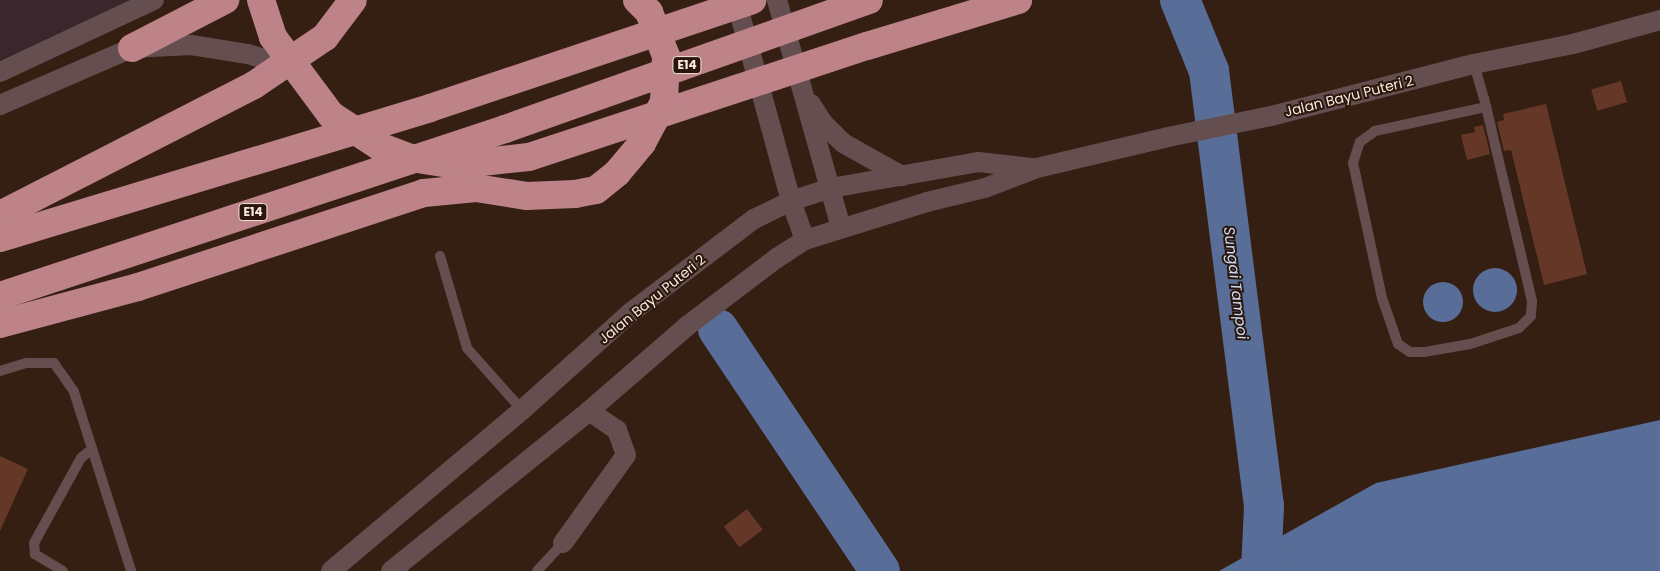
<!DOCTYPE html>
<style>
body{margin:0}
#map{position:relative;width:1660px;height:571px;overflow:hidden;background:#351f13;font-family:Poppins,sans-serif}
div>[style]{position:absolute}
.commercial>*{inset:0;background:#39272d}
.water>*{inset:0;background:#586e98}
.round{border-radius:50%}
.river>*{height:40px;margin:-20px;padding:0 20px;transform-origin:20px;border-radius:20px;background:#586e98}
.building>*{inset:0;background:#653726;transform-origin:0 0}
.service>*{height:10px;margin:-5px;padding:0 5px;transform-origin:5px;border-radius:5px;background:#654e4f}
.minor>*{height:20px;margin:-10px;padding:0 10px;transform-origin:10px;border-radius:10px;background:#654e4f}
.motorway>*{height:28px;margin:-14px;padding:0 14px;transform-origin:14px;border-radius:14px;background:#bd8388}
span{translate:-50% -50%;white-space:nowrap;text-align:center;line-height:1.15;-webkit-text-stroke:4px #2a160a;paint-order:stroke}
.shield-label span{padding:1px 4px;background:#2a160a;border:1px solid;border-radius:4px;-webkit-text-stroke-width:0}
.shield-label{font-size:12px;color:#f7e8e0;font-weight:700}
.street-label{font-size:14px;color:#f7e8e0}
.water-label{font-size:15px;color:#ccdbf6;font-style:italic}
</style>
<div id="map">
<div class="commercial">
<i style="clip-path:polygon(0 0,132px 0,0 60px)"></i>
</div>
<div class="water">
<i class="round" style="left:1473px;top:268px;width:44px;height:44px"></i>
<i class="round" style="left:1423px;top:282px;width:40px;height:40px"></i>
<i style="clip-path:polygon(1660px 420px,1660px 571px,1219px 571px,1376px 483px)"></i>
</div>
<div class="river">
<i style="left:1180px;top:0;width:77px;rotate:67.8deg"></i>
<i style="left:1209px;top:71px;width:438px;rotate:82.8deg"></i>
<i style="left:1264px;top:506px;width:65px;rotate:92.6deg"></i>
<i style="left:718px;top:329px;width:291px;rotate:56.2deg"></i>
</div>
<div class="building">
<i style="left:1621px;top:81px;width:22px;height:31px;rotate:74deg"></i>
<i style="clip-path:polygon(1546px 104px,1587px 274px,1544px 285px,1511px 150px,1504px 151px,1497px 122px,1504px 120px,1503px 114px)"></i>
<i style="clip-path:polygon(1483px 125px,1490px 154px,1467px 160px,1461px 135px,1475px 132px,1474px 127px)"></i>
<i style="clip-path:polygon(0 456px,28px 469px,0 531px)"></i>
<i style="left:747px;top:509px;width:26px;height:29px;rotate:53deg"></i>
</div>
<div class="service">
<i style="left:1474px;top:64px;width:35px;rotate:74deg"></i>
<i style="left:1484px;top:98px;width:209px;rotate:76.7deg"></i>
<i style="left:1532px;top:301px;width:15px;rotate:94deg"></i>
<i style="left:1531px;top:316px;width:17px;rotate:135deg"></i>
<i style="left:1519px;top:328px;width:52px;rotate:161.9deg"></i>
<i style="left:1470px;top:344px;width:47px;rotate:170.1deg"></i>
<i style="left:1424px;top:352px;width:14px;rotate:180deg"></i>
<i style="left:1410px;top:352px;width:14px;rotate:-146deg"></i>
<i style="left:1398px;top:344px;width:49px;rotate:-109.2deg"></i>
<i style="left:1382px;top:298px;width:138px;rotate:-102.1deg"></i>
<i style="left:1353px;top:163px;width:22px;rotate:-72deg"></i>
<i style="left:1360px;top:142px;width:19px;rotate:-36deg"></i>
<i style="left:1375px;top:131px;width:114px;rotate:-12.2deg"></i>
<i style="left:440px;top:256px;width:96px;rotate:73.6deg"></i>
<i style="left:467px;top:348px;width:83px;rotate:48.4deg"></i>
<i style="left:0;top:371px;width:28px;rotate:-17deg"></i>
<i style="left:27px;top:363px;width:27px"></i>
<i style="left:54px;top:363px;width:35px;rotate:55deg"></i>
<i style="left:74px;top:392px;width:188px;rotate:72.3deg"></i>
<i style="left:63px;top:571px;width:33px;rotate:-149deg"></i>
<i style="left:35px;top:554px;width:11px;rotate:-95deg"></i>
<i style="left:34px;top:543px;width:97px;rotate:-61.1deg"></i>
<i style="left:81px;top:458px;width:14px;rotate:-39deg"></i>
<i style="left:537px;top:571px;width:38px;rotate:-47deg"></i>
</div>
<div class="minor">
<i style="left:736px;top:0;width:208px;rotate:74.7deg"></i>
<i style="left:791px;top:201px;width:41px;rotate:70.3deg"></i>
<i style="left:777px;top:0;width:237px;rotate:74.3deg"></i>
<i style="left:0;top:72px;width:170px;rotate:-25.1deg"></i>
<i style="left:811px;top:104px;width:22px;rotate:58deg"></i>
<i style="left:823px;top:123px;width:28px;rotate:45deg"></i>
<i style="left:843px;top:143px;width:68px;rotate:29.2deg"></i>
<i style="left:0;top:105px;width:144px;rotate:-23.4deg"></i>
<i style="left:132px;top:48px;width:59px;rotate:-2.9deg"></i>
<i style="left:191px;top:45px;width:58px;rotate:9deg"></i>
<i style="left:248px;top:54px;width:38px;rotate:17deg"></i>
<i style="left:563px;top:543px;width:108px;rotate:-54.4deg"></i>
<i style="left:626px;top:455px;width:27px;rotate:-110deg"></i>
<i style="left:617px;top:430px;width:34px;rotate:-146deg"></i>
<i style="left:331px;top:571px;width:250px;rotate:-40.1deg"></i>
<i style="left:522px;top:410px;width:145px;rotate:-41.9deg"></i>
<i style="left:630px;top:313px;width:156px;rotate:-37.2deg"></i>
<i style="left:754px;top:219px;width:41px;rotate:-25.9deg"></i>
<i style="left:791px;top:201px;width:42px;rotate:-18deg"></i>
<i style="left:831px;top:188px;width:149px;rotate:-10deg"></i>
<i style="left:978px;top:162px;width:54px;rotate:6.3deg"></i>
<i style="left:391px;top:571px;width:255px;rotate:-38.9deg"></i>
<i style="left:589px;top:411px;width:130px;rotate:-40.9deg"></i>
<i style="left:687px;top:326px;width:113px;rotate:-37.1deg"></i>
<i style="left:777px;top:258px;width:33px;rotate:-33deg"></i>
<i style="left:805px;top:240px;width:128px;rotate:-17.3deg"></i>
<i style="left:927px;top:202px;width:60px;rotate:-13.6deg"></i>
<i style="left:985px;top:188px;width:56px;rotate:-21deg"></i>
<i style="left:1037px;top:168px;width:135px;rotate:-13.3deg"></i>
<i style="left:1168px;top:137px;width:105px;rotate:-11.5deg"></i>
<i style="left:1271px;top:116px;width:210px;rotate:-14.4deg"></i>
<i style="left:1474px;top:64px;width:101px;rotate:-11.4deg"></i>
<i style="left:1573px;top:44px;width:90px;rotate:-15.4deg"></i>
</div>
<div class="motorway">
<i style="left:261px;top:0;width:39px;rotate:72deg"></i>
<i style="left:273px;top:37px;width:97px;rotate:53.4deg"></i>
<i style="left:331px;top:115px;width:57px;rotate:32.9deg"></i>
<i style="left:379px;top:146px;width:34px;rotate:21deg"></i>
<i style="left:411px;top:158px;width:45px;rotate:9deg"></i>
<i style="left:455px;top:165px;width:74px;rotate:-6.2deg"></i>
<i style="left:529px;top:157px;width:356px;rotate:-18.2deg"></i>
<i style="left:867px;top:46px;width:158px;rotate:-16.9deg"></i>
<i style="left:132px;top:48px;width:105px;rotate:-27.3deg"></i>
<i style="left:0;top:215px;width:285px;rotate:-27.1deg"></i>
<i style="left:254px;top:85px;width:86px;rotate:-34.1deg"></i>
<i style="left:325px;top:37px;width:46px;rotate:-52.9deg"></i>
<i style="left:0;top:238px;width:449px;rotate:-16.8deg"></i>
<i style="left:430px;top:108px;width:340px;rotate:-18.5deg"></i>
<i style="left:0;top:296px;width:532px;rotate:-18.3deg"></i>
<i style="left:505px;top:129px;width:386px;rotate:-19.5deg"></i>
<i style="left:0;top:324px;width:143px;rotate:-15deg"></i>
<i style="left:138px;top:287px;width:301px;rotate:-18.2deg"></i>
<i style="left:424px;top:193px;width:52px;rotate:-5.5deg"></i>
<i style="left:476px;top:188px;width:52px;rotate:8.9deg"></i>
<i style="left:527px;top:196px;width:48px;rotate:-2.4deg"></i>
<i style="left:575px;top:194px;width:21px;rotate:-11deg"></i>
<i style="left:596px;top:190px;width:27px;rotate:-39deg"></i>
<i style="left:617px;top:173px;width:39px;rotate:-50deg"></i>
<i style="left:642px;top:143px;width:47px;rotate:-61.8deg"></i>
<i style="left:664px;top:102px;width:46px;rotate:-87.5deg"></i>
<i style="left:666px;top:56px;width:47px;rotate:-111.1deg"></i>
<i style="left:649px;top:12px;width:17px;rotate:-135deg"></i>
</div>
<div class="shield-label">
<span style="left:687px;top:65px">E14</span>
<span style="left:253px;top:212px">E14</span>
</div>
<div class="street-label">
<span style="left:1349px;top:96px;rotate:-14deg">Jalan Bayu Puteri 2</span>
<span style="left:652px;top:299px;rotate:-39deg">Jalan Bayu Puteri 2</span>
</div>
<div class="water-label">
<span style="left:1236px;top:283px;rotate:83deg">Sungai Tampoi</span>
</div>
</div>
